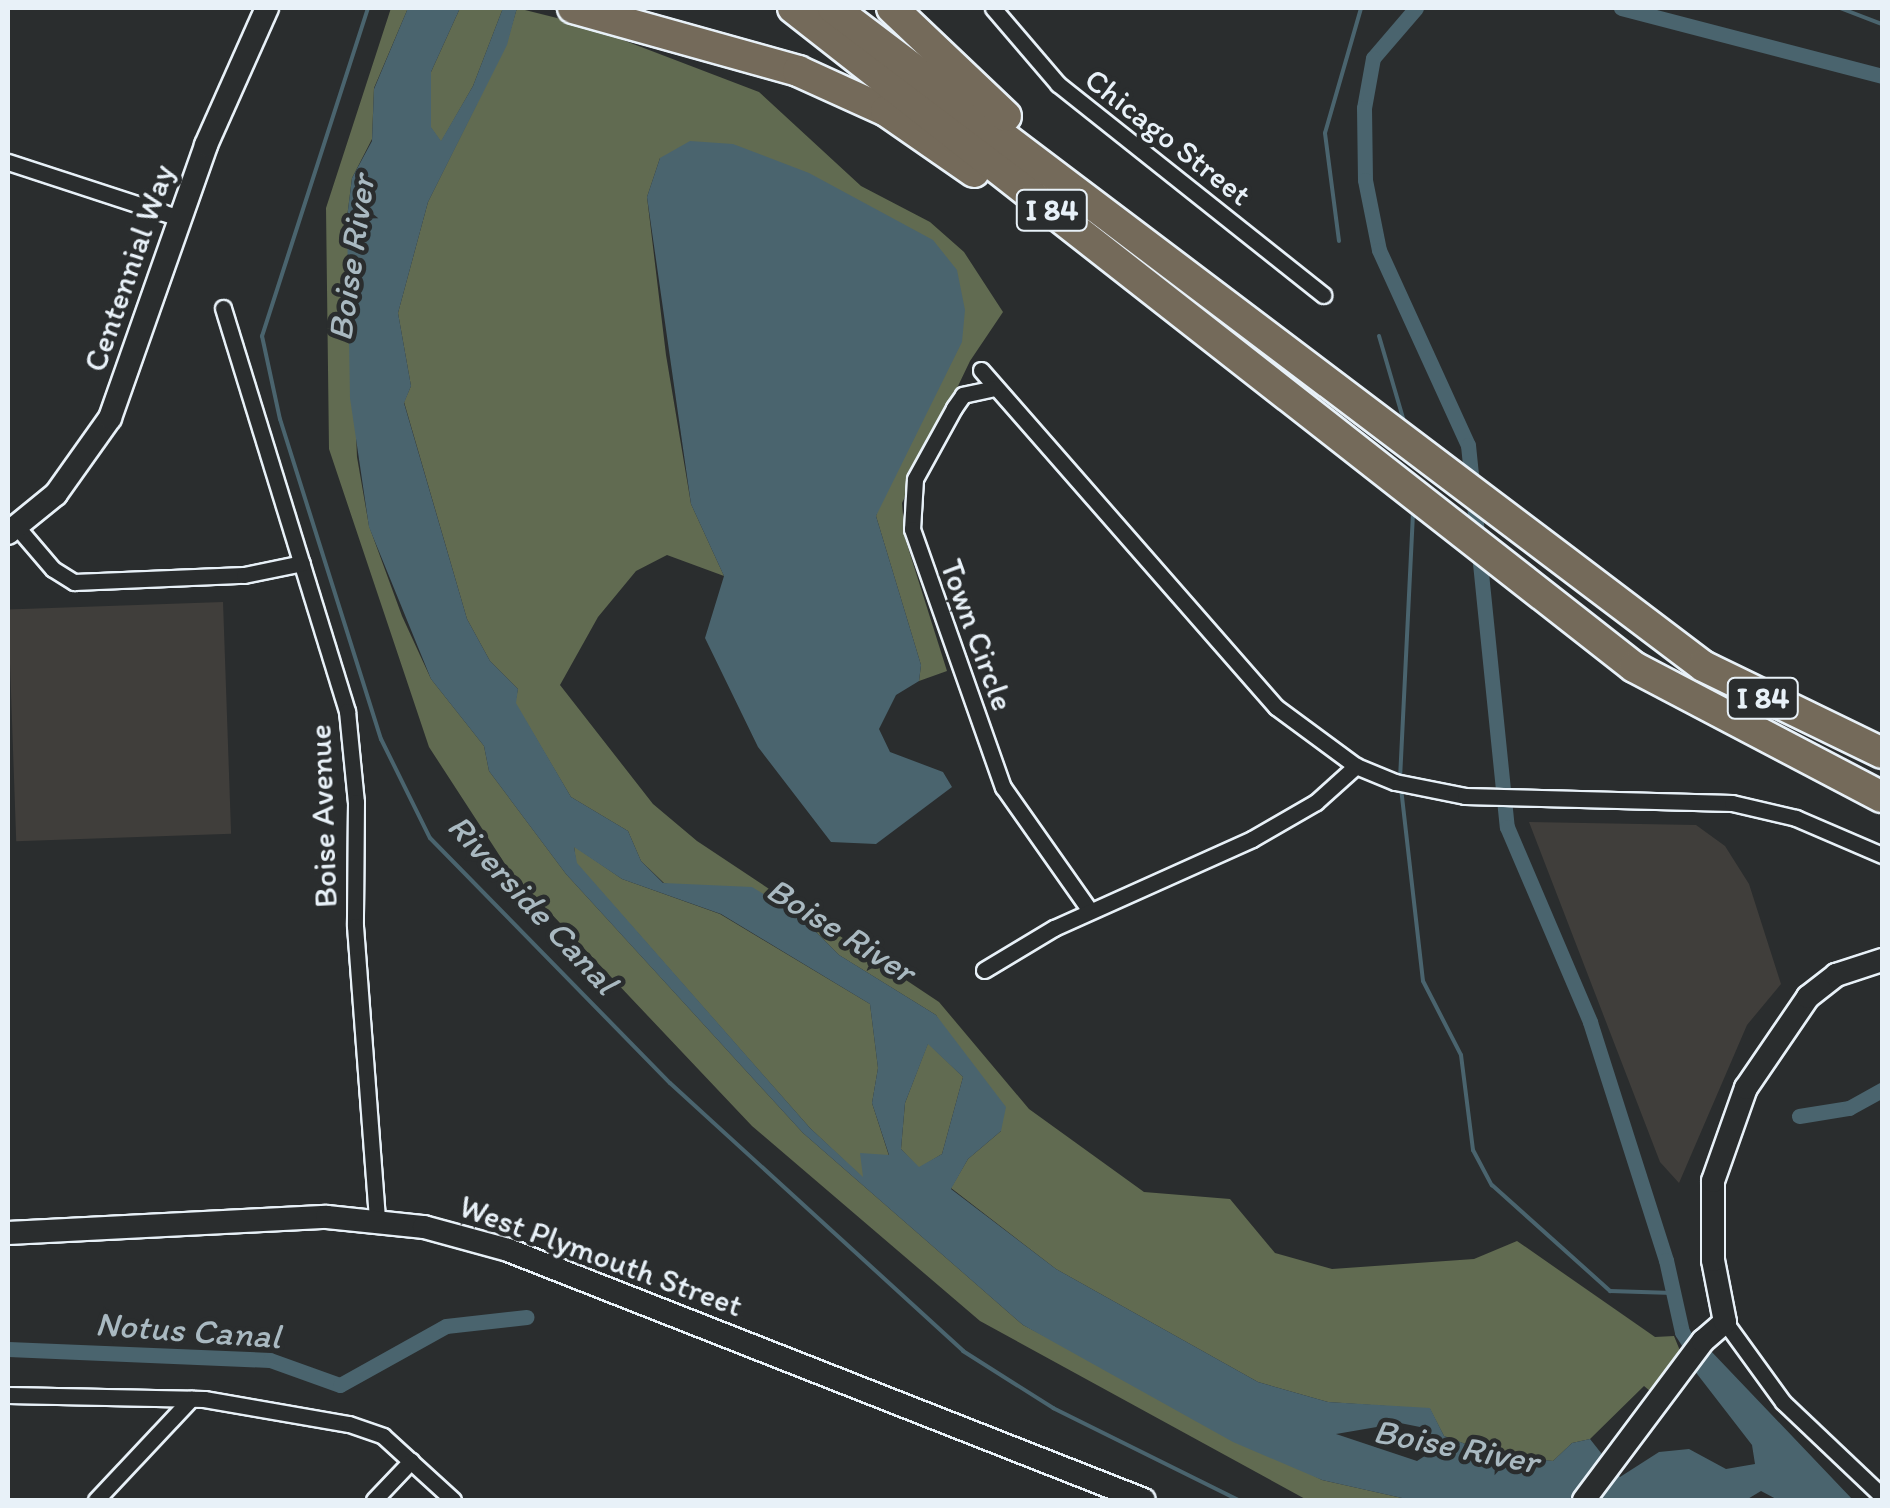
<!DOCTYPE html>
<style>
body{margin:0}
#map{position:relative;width:1890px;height:1508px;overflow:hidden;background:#2a2d2e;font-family:Itim,sans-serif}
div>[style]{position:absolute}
.built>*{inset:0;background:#403e3b;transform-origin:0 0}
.green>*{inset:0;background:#616b51}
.water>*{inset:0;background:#4a646e}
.stream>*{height:4px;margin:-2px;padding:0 2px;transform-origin:2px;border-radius:2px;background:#4a646e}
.canal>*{height:15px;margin:-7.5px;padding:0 7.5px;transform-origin:7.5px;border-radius:7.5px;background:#4a646e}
.roads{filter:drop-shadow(2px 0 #e8f1f8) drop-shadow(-2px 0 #e8f1f8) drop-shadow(0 2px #e8f1f8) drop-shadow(0 -2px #e8f1f8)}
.street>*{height:15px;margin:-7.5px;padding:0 7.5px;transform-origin:7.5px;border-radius:7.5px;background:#2a2d2e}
.secondary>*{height:22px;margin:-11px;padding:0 11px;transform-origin:11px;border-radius:11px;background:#2a2d2e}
.highway>*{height:30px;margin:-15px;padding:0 15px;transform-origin:15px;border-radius:15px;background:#746a5a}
span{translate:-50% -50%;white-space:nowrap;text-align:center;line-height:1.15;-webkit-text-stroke:9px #2a2d2e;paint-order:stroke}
.shield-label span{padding:2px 8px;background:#2a2d2e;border:2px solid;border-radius:8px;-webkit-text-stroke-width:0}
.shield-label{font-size:30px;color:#e8f1f8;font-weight:700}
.street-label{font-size:32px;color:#e8f1f8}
.water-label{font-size:35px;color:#a9b9c1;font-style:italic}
.frame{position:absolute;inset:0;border:10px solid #e8f1f8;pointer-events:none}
</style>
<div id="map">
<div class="built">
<i style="left:223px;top:602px;width:232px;height:215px;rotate:88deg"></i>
<i style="clip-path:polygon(1529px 822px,1696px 825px,1725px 846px,1749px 884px,1781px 984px,1747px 1025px,1679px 1183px,1660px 1162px)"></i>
</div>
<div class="green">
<i style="clip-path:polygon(391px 8px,408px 8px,374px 88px,372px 139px,352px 178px,347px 218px,357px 457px,369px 526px,402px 616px,431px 679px,484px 746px,489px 771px,566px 874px,803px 1133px,1023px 1325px,1322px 1480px,1411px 1500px,1307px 1500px,980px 1321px,752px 1126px,507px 867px,429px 747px,329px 449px,326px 208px)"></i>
<i style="clip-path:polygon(460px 8px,503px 8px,473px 86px,441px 142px,431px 128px,431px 72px)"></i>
<i style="clip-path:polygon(517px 8px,581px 24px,759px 92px,861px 186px,930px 222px,964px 252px,1003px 312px,970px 361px,902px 503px,905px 538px,947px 671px,919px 681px,921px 665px,876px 516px,884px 490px,660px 158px,647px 197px,666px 355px,691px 504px,724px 576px,667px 555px,636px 571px,598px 617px,560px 685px,653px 804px,697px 841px,939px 1002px,1029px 1109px,1144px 1192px,1230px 1199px,1275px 1253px,1332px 1269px,1474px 1259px,1517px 1241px,1655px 1337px,1674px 1336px,1683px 1358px,1656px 1396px,1644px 1386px,1590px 1439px,1572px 1443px,1553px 1461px,1495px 1455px,1444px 1436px,1430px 1409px,1328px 1402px,1258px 1382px,1056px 1269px,951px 1188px,968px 1159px,1001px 1131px,936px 1015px,839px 955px,801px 917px,664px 883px,641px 861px,628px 831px,571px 797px,515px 703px,518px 689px,490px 661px,467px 619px,404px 402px,411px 386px,398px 313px,428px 202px,506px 45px)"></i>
<i style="clip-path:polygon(574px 846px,622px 879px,720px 914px,870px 1004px,878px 1068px,872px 1103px,889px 1156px,863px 1166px,863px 1178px,810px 1128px,576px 863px)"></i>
<i style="clip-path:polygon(928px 1043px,963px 1077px,942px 1154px,919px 1168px,901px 1149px,905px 1103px)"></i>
</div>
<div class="water">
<i style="clip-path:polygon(evenodd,408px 8px,460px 8px,431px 72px,431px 127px,441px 141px,473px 86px,503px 8px,517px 8px,507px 45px,428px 202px,398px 313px,411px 386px,404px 403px,467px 619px,490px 661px,518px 689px,516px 703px,571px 797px,628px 831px,641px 861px,663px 883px,752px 887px,801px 917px,839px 955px,936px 1015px,1006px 1107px,1001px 1131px,968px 1159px,951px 1189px,1056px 1269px,1258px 1382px,1328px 1402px,1430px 1408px,1444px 1436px,1495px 1455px,1553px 1461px,1572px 1443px,1590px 1439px,1620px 1477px,1659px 1452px,1689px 1449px,1726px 1469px,1755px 1464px,1752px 1445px,1694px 1370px,1709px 1349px,1853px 1500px,1778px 1500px,1761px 1491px,1746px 1500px,1411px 1500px,1322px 1480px,1233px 1442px,1023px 1325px,803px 1133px,566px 874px,489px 771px,484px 746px,431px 679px,369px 527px,350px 398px,347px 218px,352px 178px,372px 141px,374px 89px,408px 8px,574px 847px,622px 879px,721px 914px,870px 1004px,878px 1068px,872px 1103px,889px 1155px,860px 1153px,863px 1177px,810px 1128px,577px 863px,574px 847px,408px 8px,928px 1044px,963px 1077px,942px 1154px,919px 1167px,901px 1149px,905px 1103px,928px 1044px,408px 8px,1400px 1423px,1425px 1428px,1434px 1450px,1417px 1461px,1336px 1434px,1400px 1423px)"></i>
<i style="clip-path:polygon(690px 141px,733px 144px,809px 173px,933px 240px,957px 270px,965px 310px,962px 342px,876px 516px,921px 665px,919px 681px,896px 695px,879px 729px,890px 752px,943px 772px,952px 787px,876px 844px,831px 842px,758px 747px,705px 638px,724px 576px,691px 504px,647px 197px,660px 158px)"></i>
</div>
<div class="stream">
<i style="left:368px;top:8px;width:345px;rotate:107.9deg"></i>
<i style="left:262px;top:336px;width:85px;rotate:77.8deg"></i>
<i style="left:280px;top:419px;width:336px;rotate:72.5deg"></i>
<i style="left:381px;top:739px;width:110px;rotate:63.7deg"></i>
<i style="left:430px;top:838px;width:343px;rotate:45.6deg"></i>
<i style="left:670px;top:1083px;width:397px;rotate:42.4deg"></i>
<i style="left:963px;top:1351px;width:107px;rotate:32.3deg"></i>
<i style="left:1053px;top:1408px;width:207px;rotate:26.4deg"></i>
<i style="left:1840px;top:8px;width:45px;rotate:20.9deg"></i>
<i style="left:1339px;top:241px;width:109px;rotate:-97.4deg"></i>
<i style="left:1325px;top:133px;width:130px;rotate:-73.9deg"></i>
<i style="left:1379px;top:336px;width:93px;rotate:73.7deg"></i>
<i style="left:1400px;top:779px;width:270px;rotate:-87.2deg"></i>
<i style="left:1401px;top:788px;width:194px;rotate:83.5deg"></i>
<i style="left:1423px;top:981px;width:83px;rotate:62.8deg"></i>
<i style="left:1461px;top:1055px;width:96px;rotate:82.8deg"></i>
<i style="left:1473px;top:1150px;width:40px;rotate:62deg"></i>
<i style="left:1492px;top:1185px;width:159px;rotate:41.9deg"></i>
<i style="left:1610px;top:1291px;width:63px;rotate:1.8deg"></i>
</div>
<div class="canal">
<i style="left:1416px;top:8px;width:66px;rotate:130.7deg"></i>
<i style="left:1373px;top:58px;width:51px;rotate:100.2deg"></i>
<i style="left:1364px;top:108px;width:72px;rotate:89.2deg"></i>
<i style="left:1365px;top:180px;width:71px;rotate:78.7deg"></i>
<i style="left:1379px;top:250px;width:214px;rotate:65.5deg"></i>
<i style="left:1468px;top:445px;width:384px;rotate:84.2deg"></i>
<i style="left:1507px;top:827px;width:212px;rotate:66.9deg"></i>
<i style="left:1590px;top:1022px;width:250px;rotate:72.3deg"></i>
<i style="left:1666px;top:1260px;width:74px;rotate:77.5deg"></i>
<i style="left:1682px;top:1332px;width:28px;rotate:58deg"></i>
<i style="left:1621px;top:8px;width:270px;rotate:14.6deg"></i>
<i style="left:1799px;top:1116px;width:51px;rotate:-9.1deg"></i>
<i style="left:1849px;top:1108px;width:38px;rotate:-29deg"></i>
<i style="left:8px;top:1349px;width:262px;rotate:2.4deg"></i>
<i style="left:270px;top:1360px;width:74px;rotate:19.7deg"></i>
<i style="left:340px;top:1385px;width:121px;rotate:-29.1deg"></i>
<i style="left:446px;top:1326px;width:81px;rotate:-6.4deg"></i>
</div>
<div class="roads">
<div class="street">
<i style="left:993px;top:8px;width:100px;rotate:49.5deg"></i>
<i style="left:1058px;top:84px;width:339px;rotate:38.5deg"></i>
<i style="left:8px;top:162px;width:180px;rotate:18.1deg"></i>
<i style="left:223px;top:308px;width:422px;rotate:72.9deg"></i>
<i style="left:347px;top:711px;width:91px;rotate:84.4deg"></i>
<i style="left:356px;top:802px;width:124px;rotate:90.5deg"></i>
<i style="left:355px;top:926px;width:295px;rotate:85.7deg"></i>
<i style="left:981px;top:370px;width:448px;rotate:48.8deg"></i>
<i style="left:1276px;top:707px;width:99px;rotate:36.4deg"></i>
<i style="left:1356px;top:766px;width:42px;rotate:22.3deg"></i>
<i style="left:1395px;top:782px;width:71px;rotate:11.3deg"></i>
<i style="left:1465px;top:796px;width:267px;rotate:1.5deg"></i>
<i style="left:1732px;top:803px;width:66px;rotate:13.2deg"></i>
<i style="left:1796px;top:818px;width:94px;rotate:23.3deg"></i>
<i style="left:995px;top:388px;width:33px;rotate:168deg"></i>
<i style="left:963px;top:395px;width:16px;rotate:125deg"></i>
<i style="left:954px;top:408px;width:81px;rotate:118.8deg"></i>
<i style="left:915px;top:479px;width:50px;rotate:93.4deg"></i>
<i style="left:912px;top:529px;width:274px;rotate:70.6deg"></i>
<i style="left:1003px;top:787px;width:151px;rotate:54.9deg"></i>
<i style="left:17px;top:527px;width:55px;rotate:49.4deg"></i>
<i style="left:53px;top:569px;width:25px;rotate:32deg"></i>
<i style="left:74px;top:582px;width:170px;rotate:-2.4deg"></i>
<i style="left:244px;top:575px;width:59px;rotate:-11.7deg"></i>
<i style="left:984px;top:970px;width:82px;rotate:-31deg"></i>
<i style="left:1054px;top:928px;width:217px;rotate:-24.2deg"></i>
<i style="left:1252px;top:839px;width:74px;rotate:-30deg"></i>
<i style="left:1316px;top:802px;width:54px;rotate:-42deg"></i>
<i style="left:1725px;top:1322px;width:99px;rotate:54.1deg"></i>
<i style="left:1783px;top:1402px;width:137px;rotate:43.5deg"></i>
<i style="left:8px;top:1395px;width:196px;rotate:1.2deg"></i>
<i style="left:204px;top:1399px;width:147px;rotate:9.8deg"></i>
<i style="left:349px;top:1424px;width:36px;rotate:19deg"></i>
<i style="left:383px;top:1436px;width:95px;rotate:42.4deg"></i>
<i style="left:96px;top:1500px;width:139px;rotate:-46.8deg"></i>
<i style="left:374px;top:1500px;width:54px;rotate:-46.5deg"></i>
</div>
<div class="secondary">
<i style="left:8px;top:533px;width:62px;rotate:-39.1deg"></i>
<i style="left:56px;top:494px;width:93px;rotate:-54.6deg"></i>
<i style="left:110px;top:418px;width:289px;rotate:-70.6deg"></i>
<i style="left:206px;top:145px;width:150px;rotate:-66deg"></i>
<i style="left:8px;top:1233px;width:319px;rotate:-2.9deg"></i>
<i style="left:327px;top:1217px;width:98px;rotate:5.9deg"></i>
<i style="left:424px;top:1227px;width:87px;rotate:15.3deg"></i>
<i style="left:508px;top:1250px;width:683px;rotate:21.46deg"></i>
<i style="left:1584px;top:1500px;width:199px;rotate:-53.2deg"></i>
<i style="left:1703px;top:1341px;width:29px;rotate:-41deg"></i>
<i style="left:1725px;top:1322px;width:63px;rotate:-101deg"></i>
<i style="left:1713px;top:1260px;width:79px;rotate:-90deg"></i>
<i style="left:1713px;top:1181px;width:99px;rotate:-70.5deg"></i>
<i style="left:1746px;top:1088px;width:110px;rotate:-55.7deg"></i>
<i style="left:1808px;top:997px;width:36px;rotate:-38deg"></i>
<i style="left:1836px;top:975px;width:48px;rotate:-18.1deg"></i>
</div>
<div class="highway">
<i style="left:573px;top:8px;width:234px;rotate:15.6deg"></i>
<i style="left:798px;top:71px;width:97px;rotate:24.4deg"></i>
<i style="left:886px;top:111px;width:107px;rotate:34.7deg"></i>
<i style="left:793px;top:8px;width:1068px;rotate:38.08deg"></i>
<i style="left:1634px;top:667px;width:280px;rotate:27.7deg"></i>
<i style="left:833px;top:8px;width:1091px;rotate:37.1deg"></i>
<i style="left:1703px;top:666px;width:199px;rotate:25.9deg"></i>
<i style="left:892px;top:8px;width:157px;rotate:43.5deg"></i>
</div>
</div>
<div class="shield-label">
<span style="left:1052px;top:210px">I 84</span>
<span style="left:1763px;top:698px">I 84</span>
</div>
<div class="street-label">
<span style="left:1168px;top:137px;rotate:38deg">Chicago Street</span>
<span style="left:129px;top:268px;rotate:-71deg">Centennial Way</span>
<span style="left:977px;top:635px;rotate:70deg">Town Circle</span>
<span style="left:323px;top:816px;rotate:-92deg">Boise Avenue</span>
<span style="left:601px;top:1256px;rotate:20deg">West Plymouth Street</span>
</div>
<div class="water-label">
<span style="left:351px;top:258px;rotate:-82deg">Boise River</span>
<span style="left:533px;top:904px;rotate:47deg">Riverside Canal</span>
<span style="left:841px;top:930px;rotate:32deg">Boise River</span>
<span style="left:188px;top:1330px;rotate:4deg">Notus Canal</span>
<span style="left:1456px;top:1446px;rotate:11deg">Boise River</span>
</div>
<div class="frame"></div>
</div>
